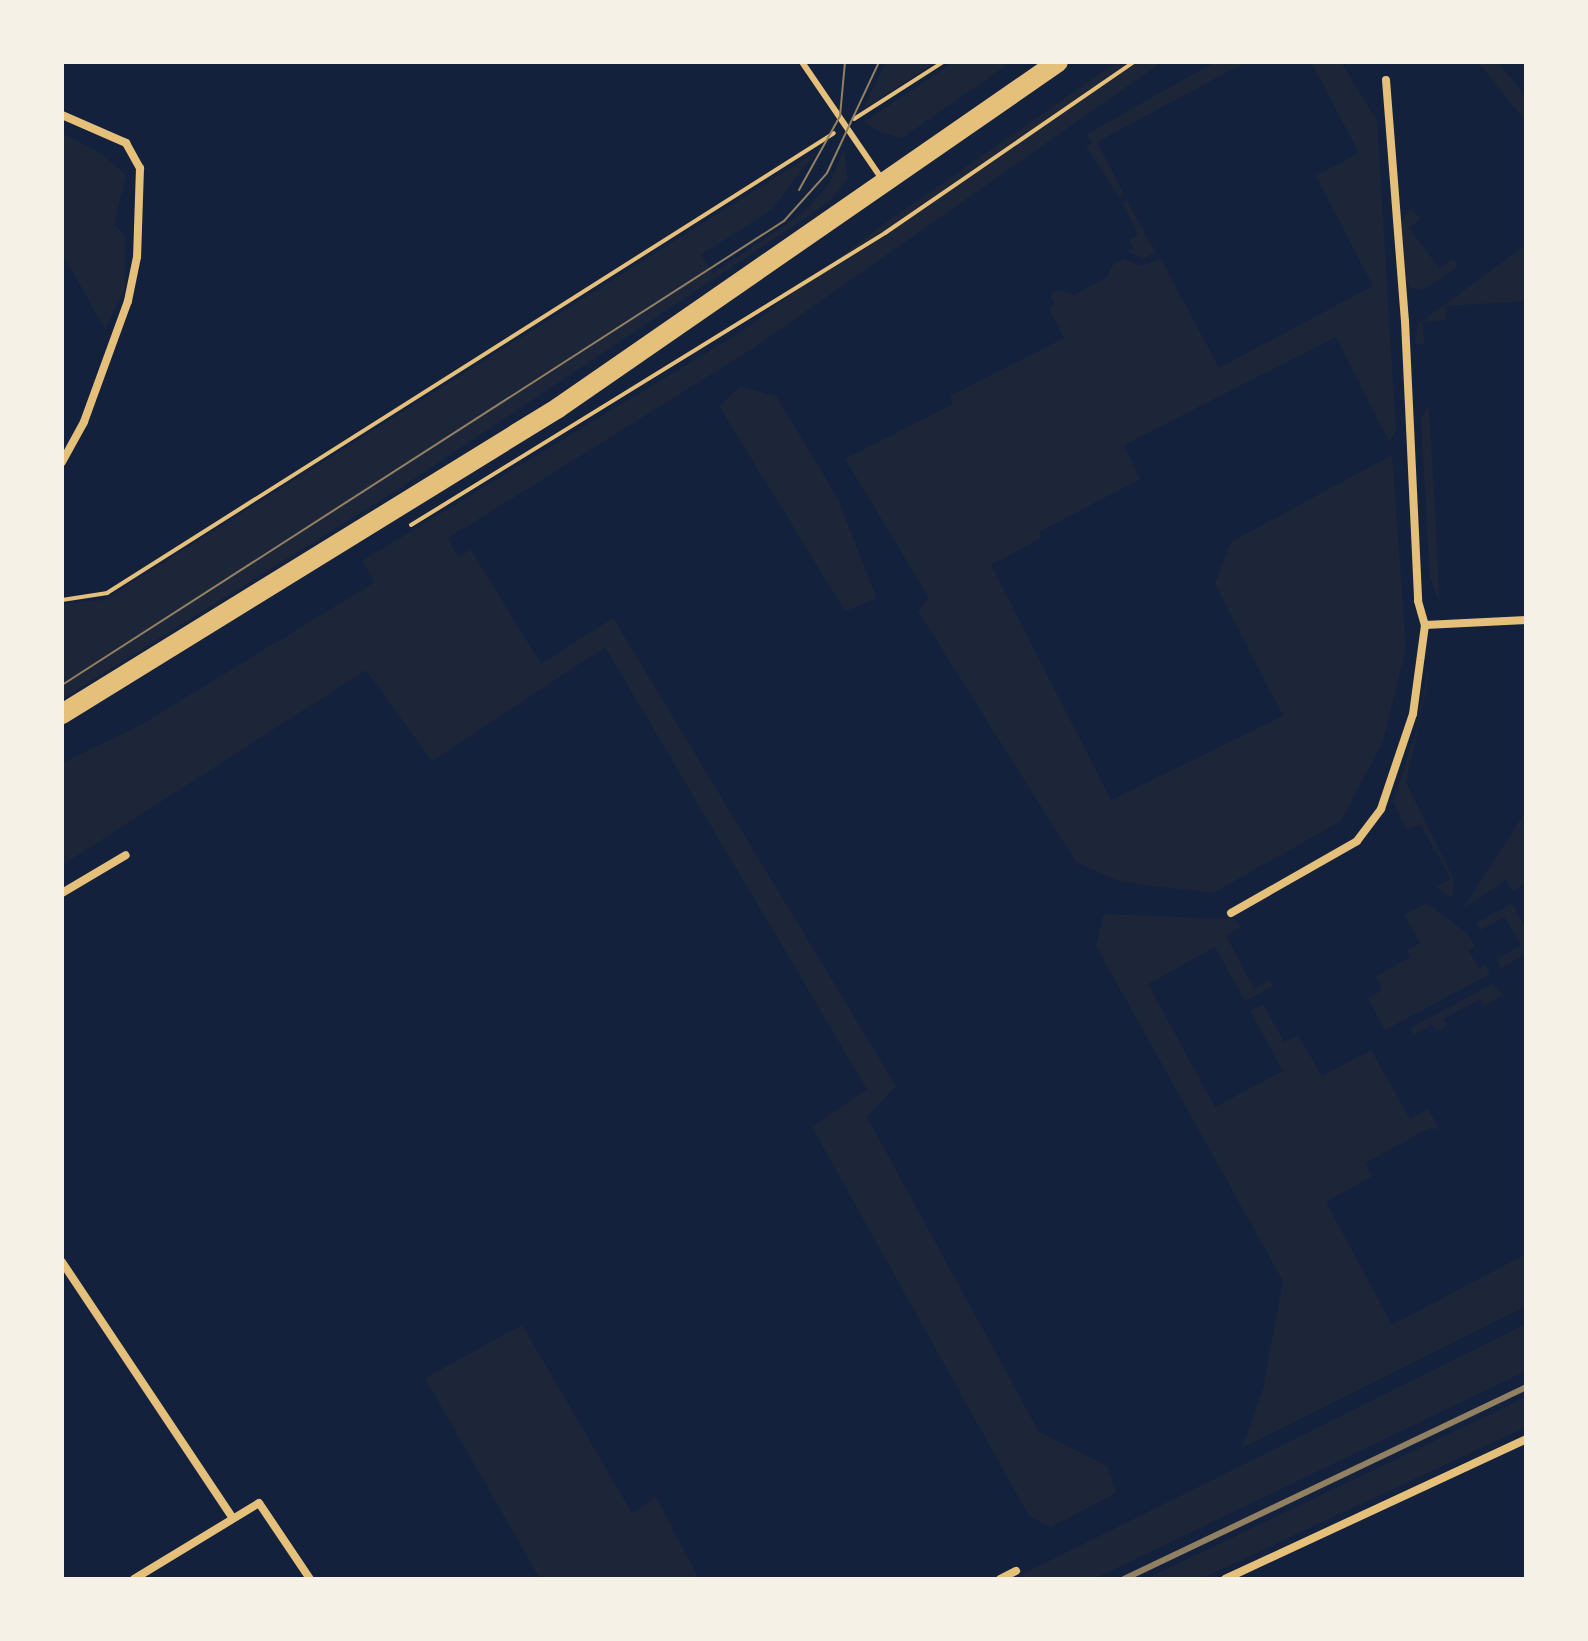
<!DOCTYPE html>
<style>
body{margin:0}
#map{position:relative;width:1588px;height:1641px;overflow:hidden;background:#14213d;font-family:Mulish,sans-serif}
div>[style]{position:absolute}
.green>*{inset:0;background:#1d2539}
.path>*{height:4px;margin:-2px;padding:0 2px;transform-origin:2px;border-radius:2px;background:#e5c07b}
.service>*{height:6px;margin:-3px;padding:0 3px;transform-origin:3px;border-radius:3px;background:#e5c07b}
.minor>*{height:8px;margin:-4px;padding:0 4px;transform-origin:4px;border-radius:4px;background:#e5c07b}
.primary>*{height:20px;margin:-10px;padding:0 10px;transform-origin:10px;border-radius:10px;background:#e5c07b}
.tram>*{height:2px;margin:-1px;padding:0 1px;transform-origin:1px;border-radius:1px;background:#918062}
.rail>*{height:6px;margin:-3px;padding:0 3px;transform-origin:3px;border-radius:3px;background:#918062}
span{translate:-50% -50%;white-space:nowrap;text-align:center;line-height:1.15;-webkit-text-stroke:8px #f6f1e7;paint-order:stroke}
.frame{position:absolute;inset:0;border:64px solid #f6f1e7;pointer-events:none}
</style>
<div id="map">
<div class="green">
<i style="clip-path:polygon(886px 62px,936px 62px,863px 109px)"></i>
<i style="clip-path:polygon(954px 62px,1011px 62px,902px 138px,879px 132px,864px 122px)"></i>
<i style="clip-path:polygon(1117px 62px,1162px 62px,752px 349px,448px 538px,458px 557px,471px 550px,541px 664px,613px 618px,896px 1086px,867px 1117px,1039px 1432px,1107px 1466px,1116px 1493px,1051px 1527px,1029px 1516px,812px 1127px,867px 1089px,605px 647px,432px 761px,366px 670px,62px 865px,62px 763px,139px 726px,375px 582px,362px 561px,744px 330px,881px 226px)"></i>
<i style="clip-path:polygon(1215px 62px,1246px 62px,1097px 142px,1124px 194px,1119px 197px,1086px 146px,1092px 143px,1087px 134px)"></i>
<i style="clip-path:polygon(1311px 62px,1341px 62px,1377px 121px,1396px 431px,1389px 442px,1336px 337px,1124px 445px,1140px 479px,1039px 532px,1041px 538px,991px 565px,1111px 800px,1283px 716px,1215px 584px,1231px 542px,1392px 455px,1406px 648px,1383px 741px,1341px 821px,1213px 893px,1121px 882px,1076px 862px,918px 611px,929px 598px,845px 459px,953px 404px,950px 396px,1064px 338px,1049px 308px,1055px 304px,1050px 294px,1058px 290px,1074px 295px,1106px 278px,1113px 265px,1124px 259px,1141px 266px,1161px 259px,1219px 368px,1373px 286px,1316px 176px,1359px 153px)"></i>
<i style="clip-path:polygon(1478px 62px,1498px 62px,1526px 97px,1526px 122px)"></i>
<i style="clip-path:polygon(62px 133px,100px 153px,126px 175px,114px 224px,125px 236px,125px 288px,105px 329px,62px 253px)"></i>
<i style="clip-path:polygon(844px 150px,848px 179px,829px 202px,402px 487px,62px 699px,62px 604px,104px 600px,816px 152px,772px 209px,701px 255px,713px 273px,804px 212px,829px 184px)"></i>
<i style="clip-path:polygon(1127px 200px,1155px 252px,1143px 259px,1127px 251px,1134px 249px,1128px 240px,1138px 234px,1122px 202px)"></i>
<i style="clip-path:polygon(1411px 208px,1420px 219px,1409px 228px,1439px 268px,1453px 259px,1458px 266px,1424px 290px,1410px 288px,1405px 279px,1400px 223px)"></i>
<i style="clip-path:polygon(1526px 245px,1526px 301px,1445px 306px,1446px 320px,1423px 322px,1424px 344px,1415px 344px,1418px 324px)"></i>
<i style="clip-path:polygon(740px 387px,776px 396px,837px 497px,877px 599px,845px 611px,719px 406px)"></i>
<i style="clip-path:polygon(1428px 405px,1430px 423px,1440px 604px,1430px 578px,1421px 419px)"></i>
<i style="clip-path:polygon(1430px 658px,1426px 690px,1406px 783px,1454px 880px,1452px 898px,1436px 887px,1451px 879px,1421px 825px,1406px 829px,1393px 801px,1416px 732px)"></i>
<i style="clip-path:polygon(1526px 811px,1526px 883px,1512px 891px,1506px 880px,1463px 908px)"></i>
<i style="clip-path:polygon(1427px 903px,1469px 935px,1475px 947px,1469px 951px,1479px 969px,1485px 965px,1490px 974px,1385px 1030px,1368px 998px,1383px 990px,1376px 976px,1410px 957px,1407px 950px,1420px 943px,1405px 915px)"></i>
<i style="clip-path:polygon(1512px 903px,1526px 929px,1526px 954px,1501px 968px,1497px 959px,1521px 945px,1505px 917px,1480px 930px,1476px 923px)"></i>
<i style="clip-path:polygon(1104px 914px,1236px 919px,1240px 927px,1226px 936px,1254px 988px,1269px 979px,1273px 986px,1245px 1001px,1215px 947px,1148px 984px,1215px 1107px,1283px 1071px,1250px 1011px,1263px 1004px,1284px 1042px,1298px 1035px,1322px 1076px,1371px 1050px,1410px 1119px,1428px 1109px,1440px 1130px,1431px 1127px,1366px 1163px,1372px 1176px,1326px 1202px,1392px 1325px,1526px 1254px,1526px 1306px,1242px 1448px,1263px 1389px,1283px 1281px,1096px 946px)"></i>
<i style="clip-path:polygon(1492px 984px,1503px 995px,1484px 1006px,1480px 999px,1444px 1019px,1447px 1026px,1436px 1032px,1432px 1025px,1414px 1035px,1410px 1028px)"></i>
<i style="clip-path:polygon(1526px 1324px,1526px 1371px,1094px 1579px,1013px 1579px)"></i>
<i style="clip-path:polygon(522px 1325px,632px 1513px,656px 1497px,699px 1579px,540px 1579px,425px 1378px)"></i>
<i style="clip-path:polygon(1526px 1397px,1526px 1427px,1200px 1579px,1146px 1579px)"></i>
</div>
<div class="path">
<i style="left:854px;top:119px;width:106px;rotate:-32.6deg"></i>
<i style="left:411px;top:525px;width:557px;rotate:-31.63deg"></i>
<i style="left:885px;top:233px;width:302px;rotate:-34.5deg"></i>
<i style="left:62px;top:600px;width:46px;rotate:-8.8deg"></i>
<i style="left:107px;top:593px;width:860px;rotate:-32.32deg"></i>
</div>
<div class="service">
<i style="left:802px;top:62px;width:140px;rotate:55.7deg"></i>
</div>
<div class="minor">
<i style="left:1386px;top:80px;width:242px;rotate:85.5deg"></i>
<i style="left:1405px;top:321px;width:280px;rotate:87.3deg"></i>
<i style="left:1418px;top:601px;width:25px;rotate:74deg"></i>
<i style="left:62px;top:115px;width:70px;rotate:23.6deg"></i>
<i style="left:126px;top:143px;width:29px;rotate:61deg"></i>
<i style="left:140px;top:168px;width:89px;rotate:91.9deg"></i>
<i style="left:137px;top:257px;width:45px;rotate:101.6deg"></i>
<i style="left:128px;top:301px;width:129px;rotate:110deg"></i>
<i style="left:84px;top:422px;width:46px;rotate:118.8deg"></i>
<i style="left:62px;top:893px;width:74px;rotate:-30.7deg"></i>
<i style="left:1231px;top:913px;width:145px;rotate:-29.7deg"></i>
<i style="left:1357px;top:841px;width:40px;rotate:-53deg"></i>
<i style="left:1381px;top:809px;width:100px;rotate:-71.4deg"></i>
<i style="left:1413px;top:714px;width:90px;rotate:-82.3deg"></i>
<i style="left:1425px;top:625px;width:101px;rotate:-2.8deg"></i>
<i style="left:62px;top:1262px;width:304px;rotate:56.3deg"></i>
<i style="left:134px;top:1579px;width:146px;rotate:-31.3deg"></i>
<i style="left:259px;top:1503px;width:92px;rotate:56.1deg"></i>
<i style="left:1000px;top:1579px;width:18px;rotate:-27deg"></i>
<i style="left:1225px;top:1579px;width:332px;rotate:-24.9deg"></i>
</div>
<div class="primary">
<i style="left:62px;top:714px;width:583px;rotate:-31.67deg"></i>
<i style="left:558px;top:408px;width:608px;rotate:-34.68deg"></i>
</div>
<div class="tram">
<i style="left:799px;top:190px;width:85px;rotate:-61deg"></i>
<i style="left:840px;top:116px;width:54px;rotate:-84.7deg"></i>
<i style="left:62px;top:685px;width:858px;rotate:-32.73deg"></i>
<i style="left:784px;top:221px;width:64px;rotate:-48.1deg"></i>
<i style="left:827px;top:173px;width:123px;rotate:-64.9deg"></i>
</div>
<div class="rail">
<i style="left:1124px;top:1579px;width:445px;rotate:-25.5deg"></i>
</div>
<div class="frame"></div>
</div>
